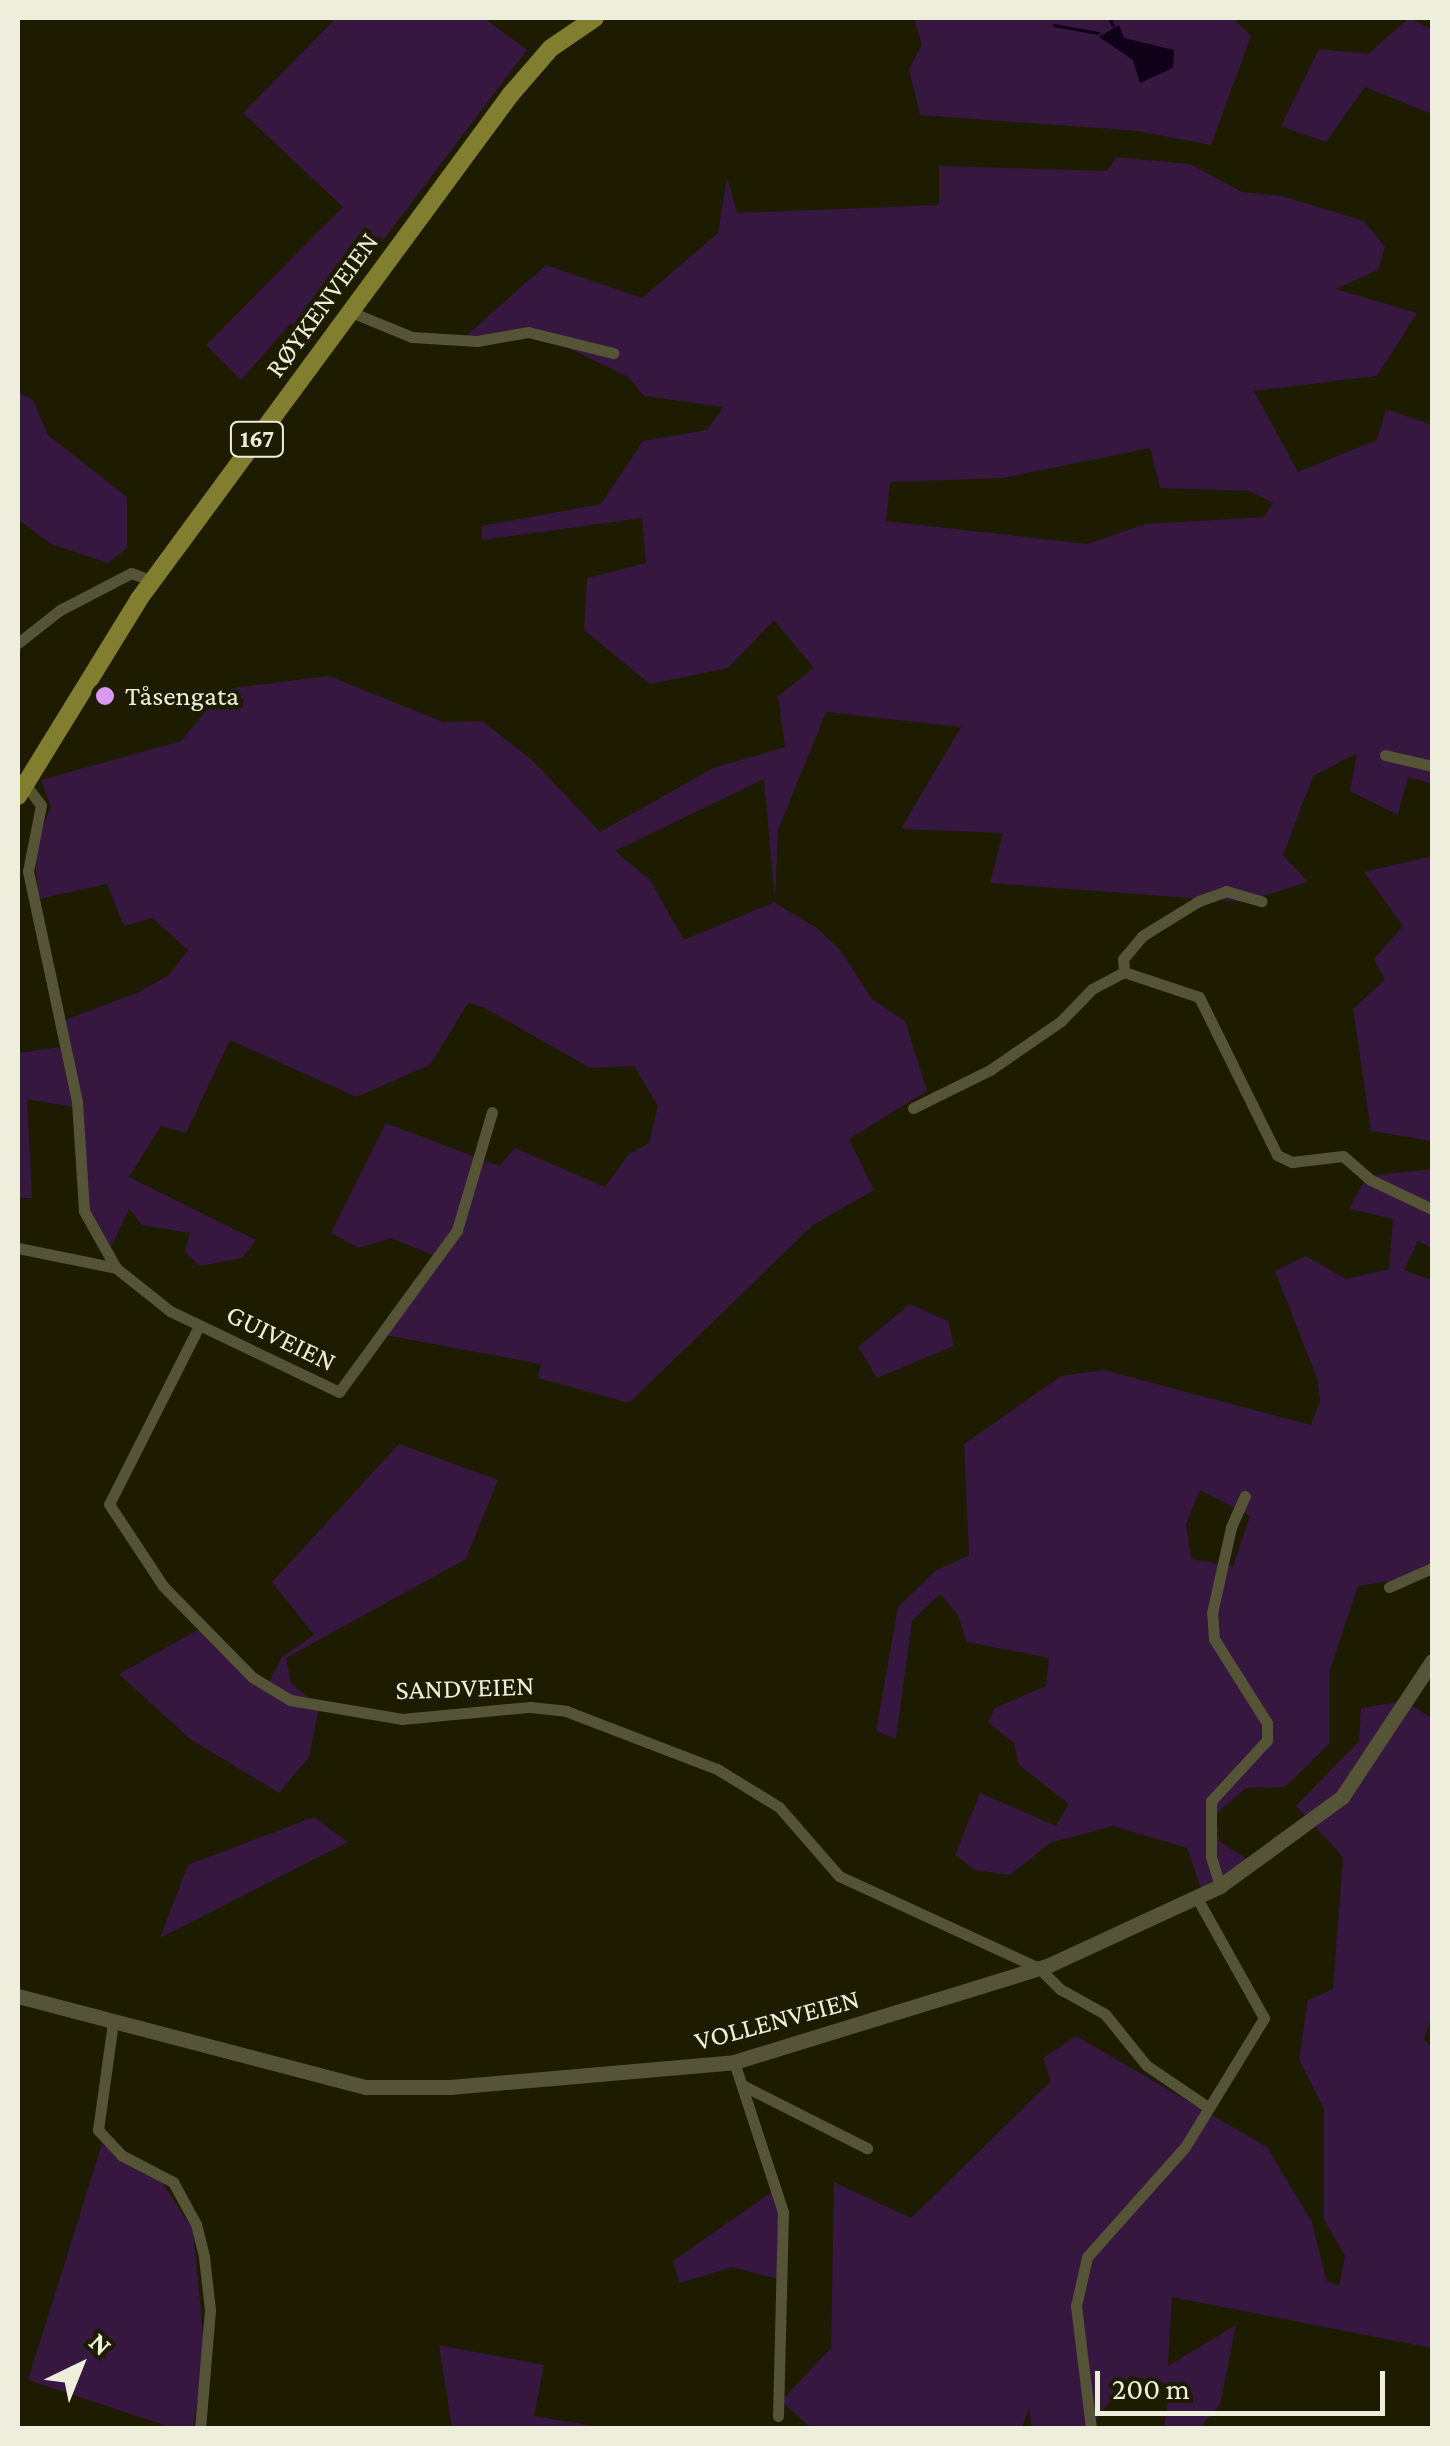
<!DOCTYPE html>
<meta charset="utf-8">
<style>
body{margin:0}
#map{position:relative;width:1450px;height:2446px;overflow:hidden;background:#1d1c01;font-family:"Crimson Pro",serif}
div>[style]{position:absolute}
.green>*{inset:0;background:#35173f}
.water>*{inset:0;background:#100018}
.stream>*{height:2.5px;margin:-1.25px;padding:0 1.25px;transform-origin:1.25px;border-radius:1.25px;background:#100018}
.minor>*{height:11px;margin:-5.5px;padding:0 5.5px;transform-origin:5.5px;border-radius:5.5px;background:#555436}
.secondary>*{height:15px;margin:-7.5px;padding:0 7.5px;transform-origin:7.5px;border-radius:7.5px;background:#555436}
.primary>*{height:18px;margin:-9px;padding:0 9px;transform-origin:9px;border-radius:9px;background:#827e30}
.dots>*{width:28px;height:28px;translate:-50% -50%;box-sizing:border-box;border:5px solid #1d1c01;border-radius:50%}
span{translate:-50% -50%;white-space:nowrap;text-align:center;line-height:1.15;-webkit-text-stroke:9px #1d1c01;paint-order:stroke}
.shield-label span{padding:2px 8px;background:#1d1c01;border:2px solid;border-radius:8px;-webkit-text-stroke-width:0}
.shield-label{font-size:25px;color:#eed;font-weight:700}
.street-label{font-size:28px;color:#eed}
.poi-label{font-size:28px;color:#eed}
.left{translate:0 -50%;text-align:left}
.frame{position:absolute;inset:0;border:20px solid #eed;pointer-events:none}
.north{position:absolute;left:30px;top:2316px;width:100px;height:100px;-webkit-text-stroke:8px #1d1c01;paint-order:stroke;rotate:43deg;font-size:28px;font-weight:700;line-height:40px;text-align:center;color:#eed}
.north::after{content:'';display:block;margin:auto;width:35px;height:45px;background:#eed;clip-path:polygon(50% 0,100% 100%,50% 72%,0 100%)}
.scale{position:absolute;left:1095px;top:2371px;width:290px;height:45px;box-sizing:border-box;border:5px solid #eed;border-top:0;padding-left:12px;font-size:30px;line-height:35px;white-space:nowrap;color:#eed;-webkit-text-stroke:8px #1d1c01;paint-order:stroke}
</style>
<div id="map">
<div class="green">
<i style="clip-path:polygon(336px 18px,484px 18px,527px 50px,310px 337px,291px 323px,241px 380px,206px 345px,343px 207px,243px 113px)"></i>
<i style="clip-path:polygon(914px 18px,1233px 18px,1251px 36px,1211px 145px,1138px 131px,920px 115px,909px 69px,922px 45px)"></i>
<i style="clip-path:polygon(1409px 18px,1432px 29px,1432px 114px,1365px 87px,1326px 142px,1281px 126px,1319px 49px,1368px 54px)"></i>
<i style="clip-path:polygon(evenodd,1116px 157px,1190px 164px,1242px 192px,1282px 196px,1364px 221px,1385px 247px,1378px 270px,1336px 289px,1417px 313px,1377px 376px,1254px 391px,1298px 472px,1377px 440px,1386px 409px,1432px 425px,1432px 784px,1408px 777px,1398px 815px,1350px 791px,1357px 753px,1313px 776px,1283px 855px,1308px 882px,1244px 902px,990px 883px,1003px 833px,901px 829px,961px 727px,826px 712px,778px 830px,775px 903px,817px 928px,841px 951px,872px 999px,905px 1021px,927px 1091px,849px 1139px,874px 1190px,813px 1225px,629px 1403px,538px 1378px,541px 1364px,385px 1335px,435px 1256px,391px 1238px,359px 1248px,331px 1233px,386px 1123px,499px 1166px,515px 1148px,605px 1187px,629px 1154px,649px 1143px,658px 1106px,634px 1066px,590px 1068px,483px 1007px,468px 1003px,430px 1065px,356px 1097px,230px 1040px,186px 1133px,161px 1126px,129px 1177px,256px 1240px,242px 1258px,200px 1266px,185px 1252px,190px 1233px,142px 1225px,129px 1209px,107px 1256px,84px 1208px,81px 1135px,57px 1023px,139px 992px,169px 975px,188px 950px,152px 918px,124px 926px,107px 884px,39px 899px,34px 848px,51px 807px,41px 780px,181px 741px,224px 689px,329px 676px,443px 722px,482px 721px,532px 760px,600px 832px,713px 768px,785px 747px,778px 696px,814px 668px,774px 620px,728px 668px,650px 684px,584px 630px,587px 578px,646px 563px,642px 518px,482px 540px,482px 526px,601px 504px,643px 441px,707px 430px,723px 407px,644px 396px,628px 377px,540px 334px,465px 337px,546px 265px,642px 298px,718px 233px,727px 177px,737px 213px,939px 205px,939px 166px,1107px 171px,1116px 157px,1150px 448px,1160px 488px,1249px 491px,1273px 503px,1264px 517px,1146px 524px,1087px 544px,886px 521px,890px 482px,1003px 478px,1150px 448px,1116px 157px,764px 779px,775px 902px,684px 940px,650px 880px,615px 851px,764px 779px)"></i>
<i style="clip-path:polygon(18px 392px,33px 400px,48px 435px,127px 497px,127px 548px,108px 563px,51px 544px,18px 519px)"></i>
<i style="clip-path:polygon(1432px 856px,1432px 1141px,1371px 1131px,1353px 1009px,1385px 980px,1374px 959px,1403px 926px,1364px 872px)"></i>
<i style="clip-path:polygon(60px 1047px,73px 1107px,27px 1099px,32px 1198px,18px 1198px,18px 1053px)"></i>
<i style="clip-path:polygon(evenodd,1432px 1169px,1432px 1248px,1418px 1241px,1404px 1270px,1432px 1280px,1432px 1574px,1358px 1586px,1329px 1673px,1329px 1744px,1285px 1787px,1246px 1788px,1216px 1814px,1219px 1841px,1250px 1861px,1201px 1888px,1187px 1848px,1113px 1826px,1050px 1843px,1010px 1875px,975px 1870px,955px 1855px,980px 1793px,1056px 1826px,1069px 1804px,1019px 1765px,1014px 1743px,988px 1722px,995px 1708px,1046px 1686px,1049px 1658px,967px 1642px,957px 1613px,940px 1594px,912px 1621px,896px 1739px,876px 1731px,898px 1607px,935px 1571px,969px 1555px,964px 1444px,1061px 1376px,1104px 1370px,1311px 1425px,1320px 1401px,1317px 1378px,1275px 1271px,1306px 1256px,1346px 1279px,1389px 1269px,1393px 1219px,1349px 1209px,1367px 1176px,1432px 1169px,1200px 1490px,1250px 1516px,1233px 1566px,1191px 1559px,1186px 1524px,1200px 1490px)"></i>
<i style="clip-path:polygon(910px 1304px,948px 1321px,954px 1346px,877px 1378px,858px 1347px)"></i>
<i style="clip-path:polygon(399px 1444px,498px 1480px,466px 1559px,286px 1658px,291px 1683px,319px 1707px,309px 1757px,279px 1793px,190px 1739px,119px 1674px,201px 1628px,266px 1687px,282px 1657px,314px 1635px,272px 1582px)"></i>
<i style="clip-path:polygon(1404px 1701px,1432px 1718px,1432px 2016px,1424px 2039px,1432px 2047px,1432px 2348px,1172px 2297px,1168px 2366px,1236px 2325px,1220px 2405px,1199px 2428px,1164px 2428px,1170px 2384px,1130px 2376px,1095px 2421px,1079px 2428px,1032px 2428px,1029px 2407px,1022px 2428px,811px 2428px,781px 2401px,831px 2348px,834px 2182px,911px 2218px,1051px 2081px,1043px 2058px,1076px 2036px,1267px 2147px,1312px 2222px,1326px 2280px,1339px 2286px,1345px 2256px,1324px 2219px,1324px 2109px,1299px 2059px,1308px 2000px,1333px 1989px,1343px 1857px,1296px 1806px,1359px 1741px,1361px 1708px)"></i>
<i style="clip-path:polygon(314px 1817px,348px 1842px,160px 1938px,188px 1865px)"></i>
<i style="clip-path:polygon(102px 2144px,153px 2168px,193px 2230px,205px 2352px,193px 2428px,173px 2428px,28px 2380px)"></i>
<i style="clip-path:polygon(779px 2187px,781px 2280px,733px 2267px,679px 2283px,673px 2261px)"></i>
<i style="clip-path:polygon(439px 2345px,544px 2365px,534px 2416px,605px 2428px,452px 2428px)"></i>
</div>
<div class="water">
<i style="clip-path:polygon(1119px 25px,1124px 38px,1174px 50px,1173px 68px,1140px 83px,1133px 60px,1099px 37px)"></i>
</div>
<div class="stream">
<i style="left:1110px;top:18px;width:8px;rotate:67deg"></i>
<i style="left:1054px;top:25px;width:45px;rotate:10.3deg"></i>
</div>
<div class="minor">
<i style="left:351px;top:312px;width:66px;rotate:22.3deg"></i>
<i style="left:412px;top:337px;width:65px;rotate:3.5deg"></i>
<i style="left:477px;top:341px;width:52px;rotate:-10deg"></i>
<i style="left:528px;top:332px;width:88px;rotate:13.9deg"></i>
<i style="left:18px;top:643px;width:53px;rotate:-38.2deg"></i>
<i style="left:60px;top:610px;width:80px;rotate:-27.5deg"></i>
<i style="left:131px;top:573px;width:23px;rotate:20deg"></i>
<i style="left:1385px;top:755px;width:48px;rotate:13.2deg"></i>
<i style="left:25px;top:784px;width:26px;rotate:53deg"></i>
<i style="left:41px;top:805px;width:67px;rotate:101.1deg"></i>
<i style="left:28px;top:871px;width:236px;rotate:78deg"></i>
<i style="left:77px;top:1102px;width:109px;rotate:86.3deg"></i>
<i style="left:84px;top:1211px;width:65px;rotate:60.7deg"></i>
<i style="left:1124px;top:972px;width:13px;rotate:-94deg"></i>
<i style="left:1123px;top:959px;width:30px;rotate:-50deg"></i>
<i style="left:1142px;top:936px;width:67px;rotate:-31.6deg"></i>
<i style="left:1199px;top:901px;width:29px;rotate:-20deg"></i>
<i style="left:1226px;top:891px;width:37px;rotate:16deg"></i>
<i style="left:913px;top:1108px;width:86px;rotate:-26.3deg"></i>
<i style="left:990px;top:1070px;width:86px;rotate:-34.6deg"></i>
<i style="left:1061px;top:1021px;width:45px;rotate:-45.9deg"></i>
<i style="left:1092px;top:989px;width:36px;rotate:-28deg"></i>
<i style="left:1124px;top:972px;width:79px;rotate:18.4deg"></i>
<i style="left:1199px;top:997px;width:176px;rotate:63.7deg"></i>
<i style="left:1277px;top:1155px;width:17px;rotate:25deg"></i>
<i style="left:1292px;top:1162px;width:51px;rotate:-6.7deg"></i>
<i style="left:1343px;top:1156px;width:37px;rotate:41deg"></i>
<i style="left:1371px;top:1180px;width:68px;rotate:25.4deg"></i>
<i style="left:18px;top:1248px;width:100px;rotate:11.5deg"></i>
<i style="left:116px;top:1268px;width:69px;rotate:38.5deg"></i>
<i style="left:170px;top:1311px;width:187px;rotate:25.6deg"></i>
<i style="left:339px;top:1392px;width:200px;rotate:-53.9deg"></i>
<i style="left:457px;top:1230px;width:123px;rotate:-73.5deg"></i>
<i style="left:199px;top:1326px;width:199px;rotate:116.8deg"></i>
<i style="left:109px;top:1504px;width:98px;rotate:56.6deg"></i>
<i style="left:163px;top:1586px;width:127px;rotate:45.6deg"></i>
<i style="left:252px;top:1677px;width:44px;rotate:31.2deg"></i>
<i style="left:290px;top:1700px;width:114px;rotate:9.6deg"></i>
<i style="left:402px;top:1719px;width:129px;rotate:-5.4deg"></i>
<i style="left:530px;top:1707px;width:36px;rotate:6deg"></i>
<i style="left:566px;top:1711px;width:162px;rotate:21deg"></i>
<i style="left:717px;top:1769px;width:73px;rotate:31.5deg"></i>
<i style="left:779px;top:1807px;width:91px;rotate:49deg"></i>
<i style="left:839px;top:1876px;width:220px;rotate:24.7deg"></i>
<i style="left:1039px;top:1968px;width:30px;rotate:45deg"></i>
<i style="left:1060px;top:1989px;width:51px;rotate:29.1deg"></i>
<i style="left:1105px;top:2014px;width:65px;rotate:51.2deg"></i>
<i style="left:1146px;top:2065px;width:73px;rotate:34.3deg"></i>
<i style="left:1389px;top:1587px;width:47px;rotate:-23.8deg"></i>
<i style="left:1220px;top:1886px;width:31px;rotate:-107deg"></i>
<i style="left:1211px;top:1856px;width:55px;rotate:-90deg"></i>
<i style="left:1211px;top:1801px;width:83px;rotate:-47.4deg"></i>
<i style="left:1267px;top:1740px;width:17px;rotate:-90deg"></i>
<i style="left:1267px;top:1723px;width:99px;rotate:-122.2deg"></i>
<i style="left:1214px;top:1639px;width:26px;rotate:-94deg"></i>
<i style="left:1212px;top:1613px;width:88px;rotate:-77.5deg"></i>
<i style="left:1231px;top:1527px;width:34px;rotate:-66deg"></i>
<i style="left:113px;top:2022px;width:109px;rotate:97.9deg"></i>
<i style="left:98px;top:2130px;width:34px;rotate:47deg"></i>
<i style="left:121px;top:2155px;width:59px;rotate:27.4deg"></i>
<i style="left:173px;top:2182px;width:48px;rotate:61.3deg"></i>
<i style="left:196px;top:2224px;width:34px;rotate:76deg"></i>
<i style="left:204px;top:2257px;width:53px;rotate:83.5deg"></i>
<i style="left:210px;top:2310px;width:118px;rotate:94.8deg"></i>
<i style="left:734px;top:2062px;width:158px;rotate:71.9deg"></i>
<i style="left:783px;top:2212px;width:204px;rotate:91.4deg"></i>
<i style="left:744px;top:2086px;width:138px;rotate:26.8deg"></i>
<i style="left:1091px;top:2428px;width:123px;rotate:-97deg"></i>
<i style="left:1076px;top:2306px;width:50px;rotate:-77.3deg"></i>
<i style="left:1087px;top:2257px;width:147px;rotate:-48.3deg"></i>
<i style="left:1185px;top:2147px;width:151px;rotate:-58.5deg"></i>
<i style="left:1264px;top:2018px;width:137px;rotate:-119.2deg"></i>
</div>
<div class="secondary">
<i style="left:18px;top:1996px;width:360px;rotate:14.7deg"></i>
<i style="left:366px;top:2087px;width:84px"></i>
<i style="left:450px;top:2087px;width:285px;rotate:-5deg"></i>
<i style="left:734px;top:2062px;width:327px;rotate:-17.1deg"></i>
<i style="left:1047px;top:1966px;width:191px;rotate:-24.8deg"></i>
<i style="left:1220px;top:1886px;width:151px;rotate:-36.1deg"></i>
<i style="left:1342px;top:1797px;width:163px;rotate:-56.5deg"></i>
</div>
<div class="primary">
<i style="left:18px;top:796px;width:231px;rotate:-58.4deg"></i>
<i style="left:139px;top:599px;width:627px;rotate:-53.62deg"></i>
<i style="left:511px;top:94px;width:61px;rotate:-49deg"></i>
<i style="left:551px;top:48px;width:53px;rotate:-34.3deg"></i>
</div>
<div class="dots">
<i style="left:105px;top:696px;background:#dc99f4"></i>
</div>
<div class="shield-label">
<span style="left:257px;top:439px">167</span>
</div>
<div class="street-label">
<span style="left:322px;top:305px;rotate:-54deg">RØYKENVEIEN</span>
<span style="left:281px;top:1338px;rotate:26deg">GUIVEIEN</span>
<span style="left:465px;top:1688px;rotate:-2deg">SANDVEIEN</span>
<span style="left:777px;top:2020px;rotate:-15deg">VOLLENVEIEN</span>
</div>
<div class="poi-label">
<span class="left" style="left:125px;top:696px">Tåsengata</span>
</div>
<div class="frame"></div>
<div class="north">N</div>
<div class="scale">200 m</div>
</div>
